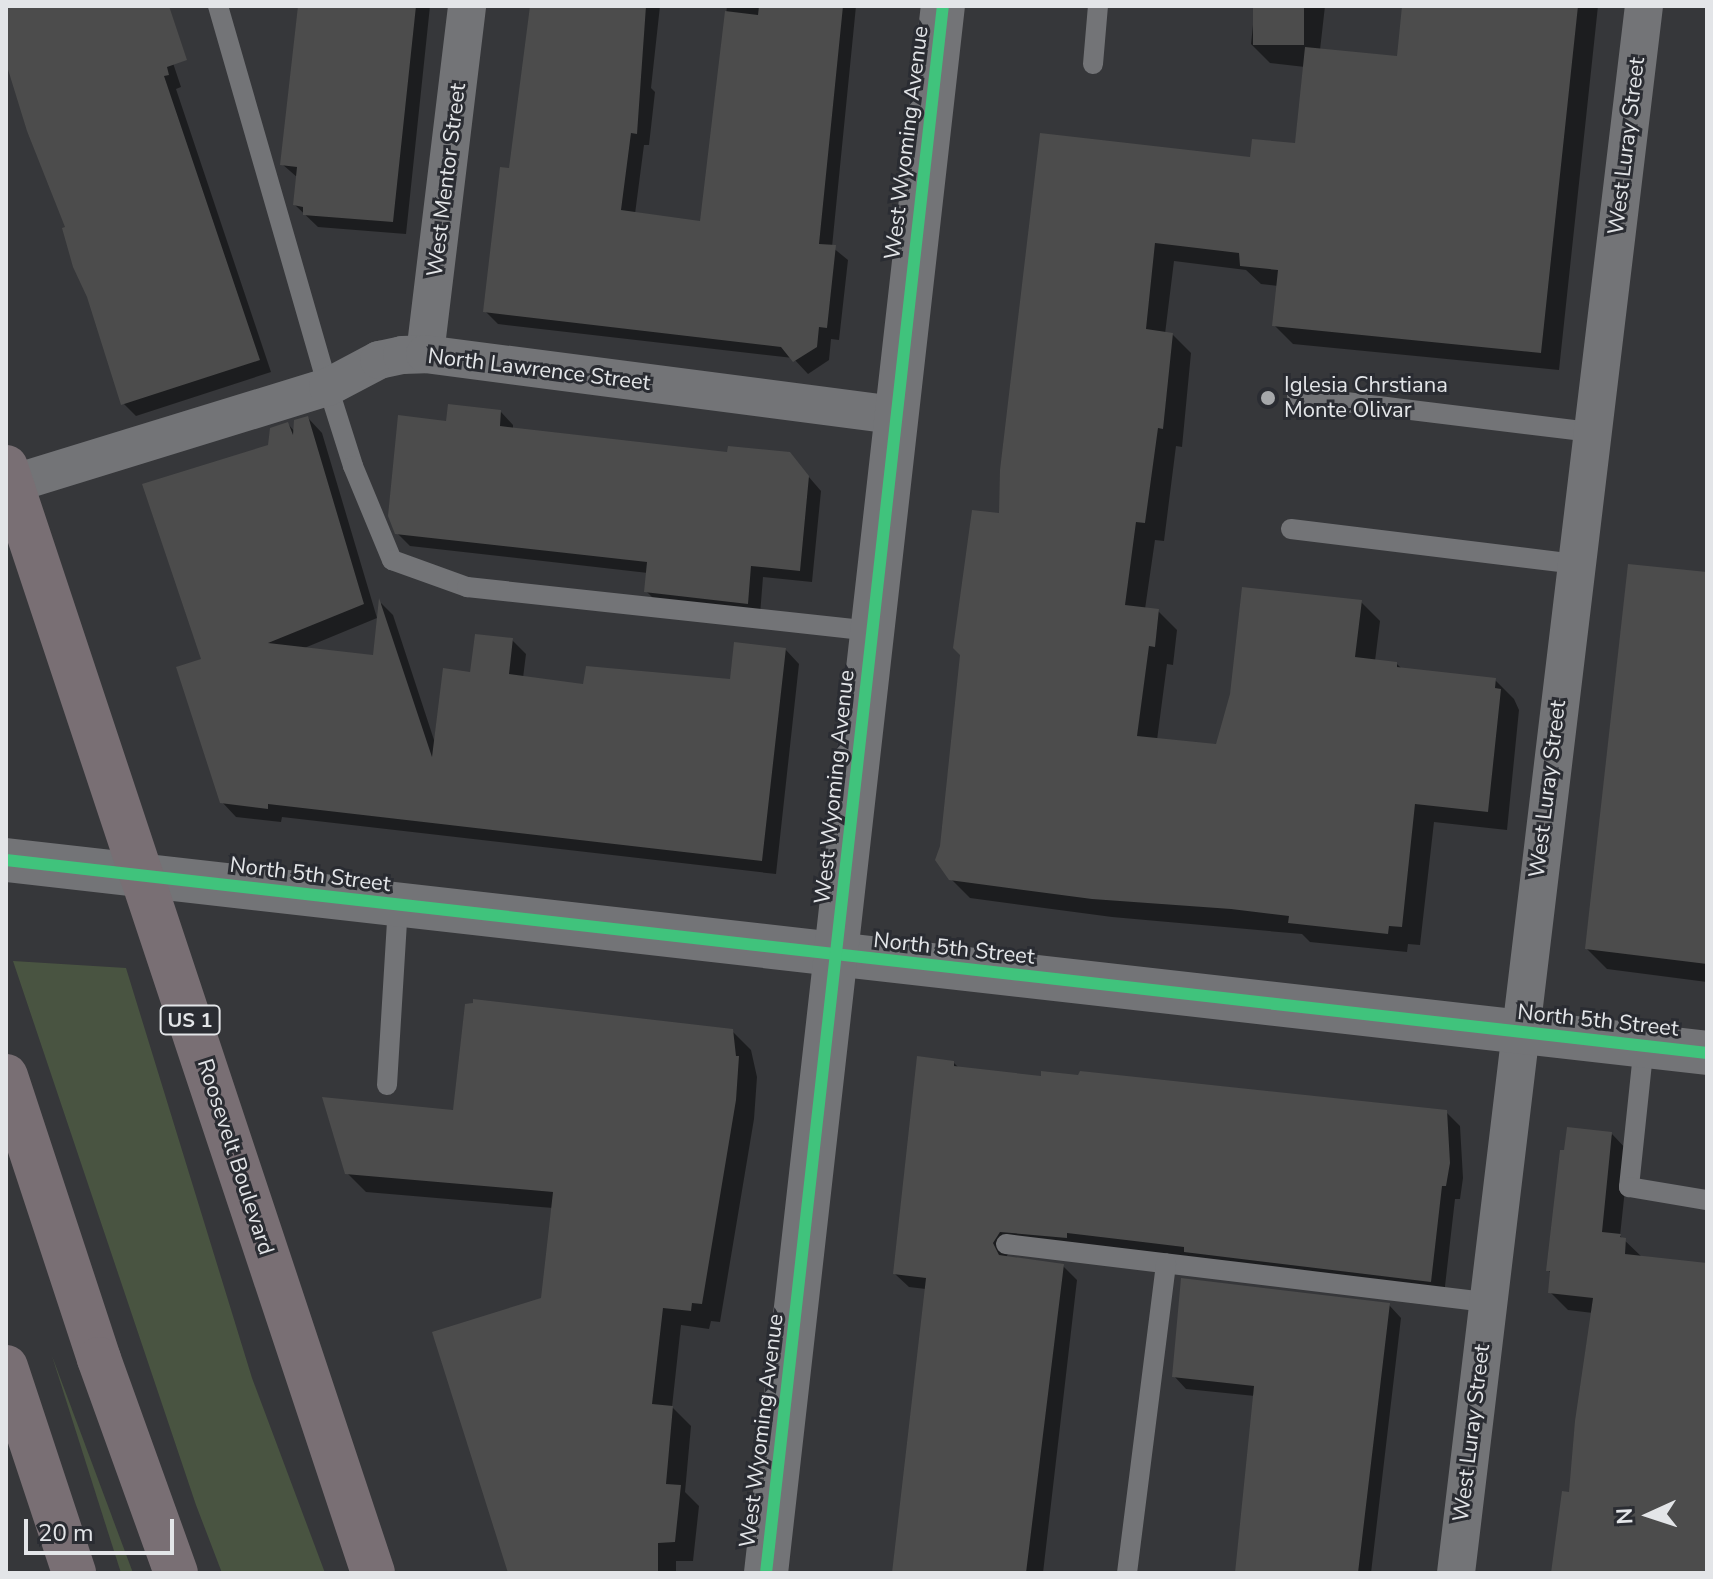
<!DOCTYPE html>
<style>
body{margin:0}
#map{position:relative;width:1713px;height:1579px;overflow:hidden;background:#36373a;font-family:"Nunito Sans",sans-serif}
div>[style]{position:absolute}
.green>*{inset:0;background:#495441}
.shadow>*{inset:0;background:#0007}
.building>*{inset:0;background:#4c4c4c;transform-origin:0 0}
.service>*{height:20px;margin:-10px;padding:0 10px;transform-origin:10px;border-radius:10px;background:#737477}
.minor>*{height:38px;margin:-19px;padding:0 19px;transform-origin:19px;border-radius:19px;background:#737477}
.tertiary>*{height:44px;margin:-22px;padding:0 22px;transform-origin:22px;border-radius:22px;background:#737477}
.trunk>*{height:44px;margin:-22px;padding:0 22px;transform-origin:22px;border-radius:22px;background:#796f74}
.cycleway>*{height:12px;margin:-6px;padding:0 6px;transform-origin:6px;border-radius:6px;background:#40c37c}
.dots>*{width:22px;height:22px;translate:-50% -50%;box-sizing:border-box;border:4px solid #2a2c32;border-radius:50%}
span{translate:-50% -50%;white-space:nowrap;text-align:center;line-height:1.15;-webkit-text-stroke:6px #2a2c32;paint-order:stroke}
.shield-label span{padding:2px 6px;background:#2a2c32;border:2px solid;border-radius:6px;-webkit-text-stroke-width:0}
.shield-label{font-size:20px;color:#e3e5e8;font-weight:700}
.street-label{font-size:22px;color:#e3e5e8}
.poi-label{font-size:22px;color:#e3e5e8}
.left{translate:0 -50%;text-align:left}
.frame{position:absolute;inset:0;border:8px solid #e3e5e8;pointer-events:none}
.north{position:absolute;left:1609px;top:1475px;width:80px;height:80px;-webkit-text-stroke:6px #2a2c32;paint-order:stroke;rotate:267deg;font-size:22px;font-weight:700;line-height:32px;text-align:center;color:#e3e5e8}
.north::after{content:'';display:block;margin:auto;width:28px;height:36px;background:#e3e5e8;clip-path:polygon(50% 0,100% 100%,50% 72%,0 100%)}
.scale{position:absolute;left:24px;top:1519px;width:150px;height:36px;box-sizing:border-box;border:4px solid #e3e5e8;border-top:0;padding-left:10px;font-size:24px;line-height:28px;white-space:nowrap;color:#e3e5e8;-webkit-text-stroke:6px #2a2c32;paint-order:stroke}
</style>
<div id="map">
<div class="green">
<i style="clip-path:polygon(13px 961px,126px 968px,252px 1378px,325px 1573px,222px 1573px,196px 1505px)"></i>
<i style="clip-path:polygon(52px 1356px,133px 1573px,121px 1573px)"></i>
</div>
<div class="shadow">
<i style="clip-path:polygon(6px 6px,154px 6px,181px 87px,176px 89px,271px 372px,136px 416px,123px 403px,68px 228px,6px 60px)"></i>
<i style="clip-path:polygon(299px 6px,430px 6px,406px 234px,318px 227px,295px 205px,298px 178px,282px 164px)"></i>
<i style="clip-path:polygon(532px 6px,660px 6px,651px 88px,655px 92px,649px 145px,644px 145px,635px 214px,702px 223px,727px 6px,856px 6px,832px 247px,848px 260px,839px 340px,831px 339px,829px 360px,808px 374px,793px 358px,498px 324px,485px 311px,511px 170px)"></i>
<i style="clip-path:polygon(1255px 6px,1325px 6px,1320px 50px,1399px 58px,1404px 6px,1598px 6px,1559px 370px,1293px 344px,1274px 325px,1278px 286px,1261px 284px,1246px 270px,1174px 261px,1165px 334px,1172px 334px,1191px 353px,1182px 447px,1176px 446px,1164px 541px,1155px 540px,1145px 609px,1158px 611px,1177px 630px,1173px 665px,1167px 664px,1157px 740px,1218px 746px,1361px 602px,1380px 621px,1375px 661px,1396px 663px,1403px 670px,1495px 680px,1514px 699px,1519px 710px,1507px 830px,1434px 822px,1420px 945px,1408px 944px,1407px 952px,1310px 942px,1302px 934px,1112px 917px,970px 898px,950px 878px,942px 846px,1001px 515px,1041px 135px,1252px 159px,1297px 145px,1305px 67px,1270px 63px,1251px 44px)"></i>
<i style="clip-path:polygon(501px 412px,513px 425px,513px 430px,729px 454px,789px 454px,821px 491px,812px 582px,763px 577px,760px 615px,659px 604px,646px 591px,648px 573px,410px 546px,397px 533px,448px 423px)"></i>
<i style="clip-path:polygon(308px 418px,322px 433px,377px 618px,302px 649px,375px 657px,381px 603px,393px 615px,435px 743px,472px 674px,512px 640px,526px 654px,523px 678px,585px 686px,732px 681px,785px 649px,799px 664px,776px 874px,282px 817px,281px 822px,236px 817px,222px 802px,204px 660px,270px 447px,288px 424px,295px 432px)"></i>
<i style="clip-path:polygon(1707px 574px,1707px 982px,1607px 969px,1587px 949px)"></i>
<i style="clip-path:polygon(732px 1031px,751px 1050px,757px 1077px,754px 1119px,720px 1322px,711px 1321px,709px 1329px,681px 1325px,672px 1407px,691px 1426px,685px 1492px,699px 1506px,693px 1561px,676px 1561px,676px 1573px,511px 1573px,553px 1208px,366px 1192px,347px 1173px,455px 1112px)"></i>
<i style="clip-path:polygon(953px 1062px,959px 1068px,1043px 1078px,1446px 1112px,1460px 1126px,1463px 1178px,1460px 1199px,1455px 1199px,1444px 1295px,1010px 1249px,1006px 1258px,1063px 1266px,1077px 1280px,1043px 1573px,894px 1573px,926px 1289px,909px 1287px,895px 1274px)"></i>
<i style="clip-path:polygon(1612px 1134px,1629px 1152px,1620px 1236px,1643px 1258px,1707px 1265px,1707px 1553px,1690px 1573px,1554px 1573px,1571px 1494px,1593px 1313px,1568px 1310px,1550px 1292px,1552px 1274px,1548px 1270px)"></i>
<i style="clip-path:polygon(1389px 1305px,1401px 1318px,1371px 1573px,1236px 1573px,1255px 1396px,1186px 1389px,1174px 1376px)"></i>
</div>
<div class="building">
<i style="clip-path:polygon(6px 6px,169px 6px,187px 60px,167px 67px,169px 75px,164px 76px,260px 360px,121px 405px,87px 297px,73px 267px,62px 228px,65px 227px,27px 131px,6px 63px)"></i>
<i style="clip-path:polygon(298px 6px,416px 6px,393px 222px,303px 215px,303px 207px,293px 205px,297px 167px,280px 165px)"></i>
<i style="clip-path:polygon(530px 6px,646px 6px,637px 134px,631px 133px,621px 210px,700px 221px,725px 11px,758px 15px,759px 6px,843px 6px,819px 244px,836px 245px,827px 328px,819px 327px,817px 347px,793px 362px,781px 347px,483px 312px,500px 167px,509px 168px)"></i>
<i style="left:1253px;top:6px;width:51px;height:39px"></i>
<i style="clip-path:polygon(1402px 6px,1578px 6px,1541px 353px,1272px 326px,1278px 270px,1240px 266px,1239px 253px,1155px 243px,1146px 329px,1173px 333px,1163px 429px,1158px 428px,1145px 523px,1136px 522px,1125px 605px,1159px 609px,1155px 647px,1149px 646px,1137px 736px,1216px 744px,1230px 694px,1242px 587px,1362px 600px,1355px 657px,1397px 662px,1397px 667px,1496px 678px,1495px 688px,1501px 689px,1488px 812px,1415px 804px,1402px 927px,1389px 926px,1388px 934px,1288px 923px,1289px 916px,1231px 909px,1092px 899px,949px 880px,935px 860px,940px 846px,960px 655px,953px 648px,972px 510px,999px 513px,1000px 470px,1040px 133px,1250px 157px,1252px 139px,1295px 143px,1305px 47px,1397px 56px)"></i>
<i style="clip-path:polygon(448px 404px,501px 410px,500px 426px,727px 452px,728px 446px,790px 452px,809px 476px,800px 571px,751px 566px,748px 604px,644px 592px,647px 562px,395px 534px,388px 516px,398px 415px,446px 421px)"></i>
<i style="clip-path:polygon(308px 416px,364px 604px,268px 643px,373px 655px,379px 598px,432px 757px,443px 668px,470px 672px,475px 634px,513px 638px,509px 674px,583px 684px,586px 666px,730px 679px,734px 642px,786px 648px,762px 861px,268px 804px,268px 809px,220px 803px,176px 667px,201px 659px,142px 484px,268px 445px,270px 428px,288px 422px,293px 435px,294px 420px)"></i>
<i style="clip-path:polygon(1628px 564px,1707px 572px,1707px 964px,1585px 949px)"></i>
<i style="clip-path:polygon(473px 999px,733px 1029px,736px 1056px,739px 1056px,736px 1100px,702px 1304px,692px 1303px,691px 1311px,663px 1308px,652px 1404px,673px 1406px,666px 1484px,681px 1485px,675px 1542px,658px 1543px,658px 1573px,508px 1573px,432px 1332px,541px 1298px,553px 1192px,345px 1174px,322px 1097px,453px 1110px,465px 1004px,473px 1003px)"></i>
<i style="clip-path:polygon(917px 1056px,954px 1061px,954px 1066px,1041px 1076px,1041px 1071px,1078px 1075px,1080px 1071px,1447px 1110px,1450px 1163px,1446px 1186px,1442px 1186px,1431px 1282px,1184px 1252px,1184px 1247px,1126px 1240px,1067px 1233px,1067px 1238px,1000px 1232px,993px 1243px,999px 1255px,1064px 1264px,1026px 1573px,892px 1573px,926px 1278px,893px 1274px)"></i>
<i style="clip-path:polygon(1567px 1127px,1612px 1132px,1602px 1232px,1621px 1234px,1620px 1237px,1626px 1238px,1625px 1254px,1707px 1263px,1707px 1573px,1551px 1573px,1562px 1491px,1569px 1492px,1575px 1421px,1593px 1298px,1548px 1293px,1550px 1271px,1546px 1271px,1560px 1150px,1564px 1150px)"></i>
<i style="clip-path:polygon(1181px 1278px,1390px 1303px,1358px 1573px,1235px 1573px,1254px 1386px,1172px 1377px)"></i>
</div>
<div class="service">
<i style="left:218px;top:6px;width:397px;rotate:73.9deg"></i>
<i style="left:328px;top:387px;width:83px;rotate:72.4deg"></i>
<i style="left:353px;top:466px;width:102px;rotate:67.5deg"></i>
<i style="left:392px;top:560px;width:80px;rotate:19.8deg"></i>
<i style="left:467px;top:587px;width:407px;rotate:6.2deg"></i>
<i style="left:1093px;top:64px;width:58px;rotate:-85.1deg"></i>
<i style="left:1297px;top:396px;width:297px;rotate:7deg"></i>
<i style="left:1291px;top:529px;width:286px;rotate:7deg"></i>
<i style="left:1644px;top:1044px;width:144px;rotate:96deg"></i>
<i style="left:1629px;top:1187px;width:79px;rotate:9.5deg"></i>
<i style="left:387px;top:1085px;width:180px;rotate:-86.5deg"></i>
<i style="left:1006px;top:1244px;width:484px;rotate:6.9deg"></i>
<i style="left:1127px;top:1573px;width:312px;rotate:-82.8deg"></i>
</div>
<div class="minor">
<i style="left:425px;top:354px;width:351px;rotate:-83.1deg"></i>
<i style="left:12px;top:484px;width:331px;rotate:-17.1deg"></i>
<i style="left:328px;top:387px;width:58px;rotate:-27.9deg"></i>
<i style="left:379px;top:360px;width:24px;rotate:-12deg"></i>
<i style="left:402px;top:355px;width:23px;rotate:-2deg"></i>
<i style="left:425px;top:354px;width:474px;rotate:7.4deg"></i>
<i style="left:1456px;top:1573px;width:1578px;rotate:-83.16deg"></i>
</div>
<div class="tertiary">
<i style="left:6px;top:860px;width:1712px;rotate:6.47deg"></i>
<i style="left:766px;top:1573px;width:1577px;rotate:-83.56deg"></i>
</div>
<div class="trunk">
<i style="left:6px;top:467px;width:1165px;rotate:71.64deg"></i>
<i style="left:6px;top:1076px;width:298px;rotate:71.8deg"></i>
<i style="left:99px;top:1359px;width:227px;rotate:70.2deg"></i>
<i style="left:6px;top:1367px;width:217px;rotate:71.7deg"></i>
</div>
<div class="cycleway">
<i style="left:6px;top:860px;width:1712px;rotate:6.47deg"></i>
<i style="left:766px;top:1573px;width:1577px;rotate:-83.56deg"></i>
</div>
<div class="dots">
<i style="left:1268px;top:398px;background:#a6a8ab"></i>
</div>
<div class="shield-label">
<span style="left:190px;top:1020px">US 1</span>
</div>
<div class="street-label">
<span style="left:907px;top:143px;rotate:-83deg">West Wyoming Avenue</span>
<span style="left:1627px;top:146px;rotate:-83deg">West Luray Street</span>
<span style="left:447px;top:180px;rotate:-83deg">West Mentor Street</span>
<span style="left:539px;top:370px;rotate:7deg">North Lawrence Street</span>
<span style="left:835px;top:787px;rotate:-84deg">West Wyoming Avenue</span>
<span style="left:1548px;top:789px;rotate:-83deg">West Luray Street</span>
<span style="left:310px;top:875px;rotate:7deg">North 5th Street</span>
<span style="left:954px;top:949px;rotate:6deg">North 5th Street</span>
<span style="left:1598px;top:1021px;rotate:6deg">North 5th Street</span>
<span style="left:235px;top:1157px;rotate:72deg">Roosevelt Boulevard</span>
<span style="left:762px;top:1431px;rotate:-83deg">West Wyoming Avenue</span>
<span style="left:1472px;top:1433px;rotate:-83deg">West Luray Street</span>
</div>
<div class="poi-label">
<span class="left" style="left:1284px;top:398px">Iglesia Chrstiana<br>Monte Olivar</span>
</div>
<div class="frame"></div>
<div class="north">N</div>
<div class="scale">20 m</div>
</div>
